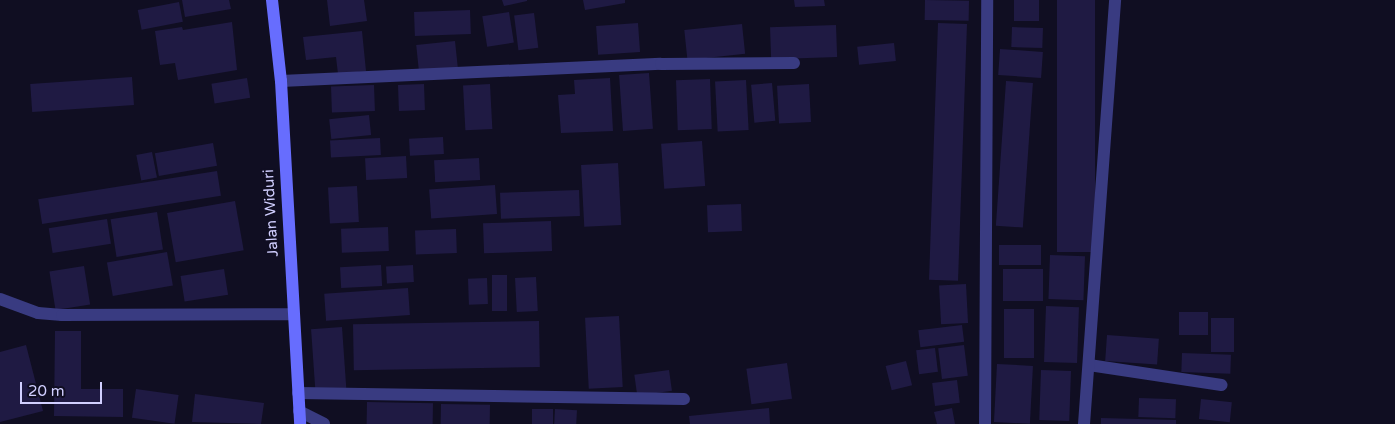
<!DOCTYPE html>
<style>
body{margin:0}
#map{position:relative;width:1395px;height:424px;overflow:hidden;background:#100e22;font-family:"Varela Round",sans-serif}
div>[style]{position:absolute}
.building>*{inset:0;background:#1f1a43;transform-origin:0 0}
.service>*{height:12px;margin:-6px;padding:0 6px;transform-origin:6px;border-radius:6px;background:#393b81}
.minor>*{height:12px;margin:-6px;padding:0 6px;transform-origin:6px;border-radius:6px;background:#393b81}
.secondary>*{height:12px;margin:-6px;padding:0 6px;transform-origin:6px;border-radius:6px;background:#676dfe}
span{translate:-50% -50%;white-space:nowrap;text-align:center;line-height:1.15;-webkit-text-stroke:4.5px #100e22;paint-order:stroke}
.street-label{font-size:15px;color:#d1cfff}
.scale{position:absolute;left:20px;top:382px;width:82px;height:22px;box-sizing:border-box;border:2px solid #d1cfff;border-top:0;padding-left:6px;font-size:15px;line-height:18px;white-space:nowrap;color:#d1cfff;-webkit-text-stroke:4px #100e22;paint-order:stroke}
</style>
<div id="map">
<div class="building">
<i style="clip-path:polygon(182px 0,229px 0,231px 9px,185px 17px)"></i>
<i style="clip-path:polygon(327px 0,364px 0,367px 21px,330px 26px)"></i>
<i style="clip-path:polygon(502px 0,527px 0,527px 1px,504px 6px)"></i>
<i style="clip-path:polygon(583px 0,625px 0,625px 3px,585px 10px)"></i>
<i style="clip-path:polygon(794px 0,824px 0,825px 6px,795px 7px)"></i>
<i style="left:925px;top:0;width:44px;height:20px;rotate:1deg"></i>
<i style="left:1014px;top:0;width:25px;height:21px"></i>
<i style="left:1057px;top:0;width:38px;height:252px"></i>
<i style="left:179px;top:2px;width:20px;height:42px;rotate:79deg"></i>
<i style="left:470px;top:10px;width:24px;height:56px;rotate:88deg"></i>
<i style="left:509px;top:12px;width:31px;height:27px;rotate:81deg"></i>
<i style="left:534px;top:13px;width:35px;height:20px;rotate:83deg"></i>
<i style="clip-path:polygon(232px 22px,237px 70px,178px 80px,175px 63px,160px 65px,155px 31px,182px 27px,183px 30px)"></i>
<i style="left:638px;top:23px;width:29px;height:42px;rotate:86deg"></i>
<i style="left:938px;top:23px;width:29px;height:257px;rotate:2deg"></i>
<i style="left:742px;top:24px;width:30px;height:58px;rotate:84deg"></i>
<i style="left:836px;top:25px;width:32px;height:66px;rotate:88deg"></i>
<i style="left:1012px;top:27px;width:31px;height:20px;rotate:2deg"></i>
<i style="clip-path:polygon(362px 31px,366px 71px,338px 74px,336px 57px,306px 60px,303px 37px)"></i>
<i style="left:455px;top:41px;width:27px;height:39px;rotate:84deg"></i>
<i style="left:894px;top:43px;width:18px;height:37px;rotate:84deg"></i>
<i style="left:1000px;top:49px;width:43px;height:26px;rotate:4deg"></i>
<i style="left:649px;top:73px;width:56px;height:30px;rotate:86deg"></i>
<i style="left:132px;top:77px;width:28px;height:102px;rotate:86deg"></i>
<i style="left:247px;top:78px;width:20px;height:36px;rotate:81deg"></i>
<i style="clip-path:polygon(610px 78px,613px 131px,561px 133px,558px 95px,575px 94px,574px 80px)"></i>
<i style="left:710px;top:79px;width:50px;height:34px;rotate:88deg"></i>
<i style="left:746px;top:80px;width:50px;height:31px;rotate:87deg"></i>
<i style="left:1006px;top:81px;width:27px;height:145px;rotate:4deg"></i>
<i style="left:772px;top:83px;width:38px;height:21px;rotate:85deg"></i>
<i style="left:424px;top:84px;width:26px;height:26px;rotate:88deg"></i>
<i style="left:490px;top:84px;width:45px;height:27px;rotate:87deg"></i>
<i style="left:809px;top:84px;width:38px;height:32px;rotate:87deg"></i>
<i style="left:374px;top:85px;width:26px;height:43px;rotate:88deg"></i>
<i style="left:369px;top:115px;width:20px;height:40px;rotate:84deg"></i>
<i style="left:443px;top:137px;width:17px;height:34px;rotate:87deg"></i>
<i style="left:380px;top:138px;width:17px;height:50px;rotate:87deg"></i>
<i style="left:702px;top:141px;width:45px;height:41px;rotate:86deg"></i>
<i style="left:213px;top:143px;width:23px;height:59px;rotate:80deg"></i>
<i style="left:152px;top:152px;width:26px;height:16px;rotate:79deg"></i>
<i style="left:406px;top:156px;width:22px;height:41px;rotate:87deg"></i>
<i style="left:479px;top:158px;width:22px;height:45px;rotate:87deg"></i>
<i style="left:618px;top:163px;width:62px;height:37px;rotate:87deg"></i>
<i style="left:217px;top:171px;width:25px;height:181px;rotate:81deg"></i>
<i style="left:495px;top:185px;width:29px;height:66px;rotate:86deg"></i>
<i style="left:357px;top:186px;width:36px;height:29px;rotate:87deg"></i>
<i style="left:579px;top:190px;width:26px;height:79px;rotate:88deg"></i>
<i style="left:235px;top:201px;width:50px;height:69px;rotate:80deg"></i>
<i style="left:741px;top:204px;width:27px;height:34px;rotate:88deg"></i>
<i style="left:157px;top:212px;width:38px;height:47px;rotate:81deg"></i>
<i style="left:107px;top:219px;width:25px;height:59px;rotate:81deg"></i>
<i style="left:551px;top:221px;width:30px;height:68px;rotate:88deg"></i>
<i style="left:388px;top:227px;width:24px;height:47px;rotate:88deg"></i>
<i style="left:456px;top:229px;width:24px;height:41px;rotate:88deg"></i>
<i style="left:1041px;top:245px;width:20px;height:42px;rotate:90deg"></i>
<i style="left:167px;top:252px;width:34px;height:61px;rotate:80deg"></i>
<i style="left:1050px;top:255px;width:35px;height:44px;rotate:2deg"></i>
<i style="left:381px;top:265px;width:21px;height:41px;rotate:87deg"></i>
<i style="left:413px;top:265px;width:17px;height:27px;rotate:87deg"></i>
<i style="left:84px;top:266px;width:39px;height:35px;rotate:81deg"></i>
<i style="left:224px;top:269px;width:26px;height:44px;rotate:81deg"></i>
<i style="left:1043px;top:269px;width:32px;height:40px;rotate:90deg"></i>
<i style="left:492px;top:275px;width:15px;height:36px"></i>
<i style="left:536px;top:277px;width:34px;height:21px;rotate:87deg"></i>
<i style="left:487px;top:278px;width:26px;height:19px;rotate:88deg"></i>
<i style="left:966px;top:284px;width:39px;height:27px;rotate:87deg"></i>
<i style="left:408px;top:288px;width:27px;height:84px;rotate:86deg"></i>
<i style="left:1046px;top:306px;width:33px;height:56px;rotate:2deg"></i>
<i style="left:1004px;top:309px;width:30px;height:49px"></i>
<i style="left:1179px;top:312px;width:29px;height:23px"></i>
<i style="left:619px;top:316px;width:71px;height:34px;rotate:87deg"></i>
<i style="left:1211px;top:318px;width:23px;height:34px"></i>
<i style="left:539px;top:321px;width:46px;height:186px;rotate:89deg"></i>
<i style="left:962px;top:325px;width:17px;height:44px;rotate:83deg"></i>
<i style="left:342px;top:327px;width:68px;height:31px;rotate:86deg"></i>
<i style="clip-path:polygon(55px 331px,81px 331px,81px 389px,123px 389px,123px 417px,54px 416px)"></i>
<i style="left:1107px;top:335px;width:52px;height:26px;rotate:4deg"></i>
<i style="clip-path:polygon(26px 345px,43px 411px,0 422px,0 352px)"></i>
<i style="left:964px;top:345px;width:31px;height:26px;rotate:83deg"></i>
<i style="left:935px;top:348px;width:24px;height:19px;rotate:83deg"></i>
<i style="left:1182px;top:353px;width:49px;height:19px;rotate:2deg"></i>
<i style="left:906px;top:361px;width:25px;height:21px;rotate:76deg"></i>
<i style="left:787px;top:363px;width:36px;height:41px;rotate:82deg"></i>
<i style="left:997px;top:364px;width:36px;height:58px;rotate:3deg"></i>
<i style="left:669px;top:370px;width:21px;height:35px;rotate:82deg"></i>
<i style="left:1041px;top:370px;width:30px;height:50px;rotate:2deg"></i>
<i style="left:957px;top:380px;width:23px;height:25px;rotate:83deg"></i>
<i style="left:136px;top:389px;width:43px;height:29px;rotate:8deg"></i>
<i style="clip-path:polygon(195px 394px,264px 403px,261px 424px,192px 422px)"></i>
<i style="left:1139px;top:398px;width:37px;height:19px;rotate:2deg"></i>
<i style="left:1201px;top:399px;width:31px;height:20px;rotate:6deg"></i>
<i style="left:367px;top:402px;width:66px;height:22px;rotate:1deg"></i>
<i style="left:441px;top:404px;width:49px;height:20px;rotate:1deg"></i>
<i style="clip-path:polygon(769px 408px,770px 424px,690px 424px,689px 416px)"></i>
<i style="clip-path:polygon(952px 408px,955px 424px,937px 424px,934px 412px)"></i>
<i style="left:532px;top:409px;width:21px;height:15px"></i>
<i style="left:555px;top:409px;width:22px;height:15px;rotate:3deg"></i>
<i style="clip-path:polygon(1101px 418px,1176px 420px,1176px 424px,1101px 424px)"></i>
</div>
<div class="service">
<i style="left:0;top:299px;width:40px;rotate:20.2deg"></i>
<i style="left:38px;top:313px;width:24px;rotate:5deg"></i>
<i style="left:62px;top:315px;width:230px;rotate:-0.2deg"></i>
<i style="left:1089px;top:365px;width:134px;rotate:8.6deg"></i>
<i style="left:298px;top:393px;width:386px;rotate:0.9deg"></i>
<i style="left:985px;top:424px;width:424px;rotate:-89.7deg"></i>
<i style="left:1084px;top:424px;width:425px;rotate:-85.8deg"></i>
</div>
<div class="minor">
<i style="left:281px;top:81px;width:380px;rotate:-2.6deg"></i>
<i style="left:661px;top:64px;width:133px;rotate:-0.4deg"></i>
<i style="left:299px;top:411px;width:28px;rotate:27deg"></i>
</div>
<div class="secondary">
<i style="left:272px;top:0;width:81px;rotate:83.7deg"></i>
<i style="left:281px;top:81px;width:344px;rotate:86.8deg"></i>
</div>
<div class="street-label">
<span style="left:271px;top:213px;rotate:-93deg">Jalan Widuri</span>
</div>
<div class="scale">20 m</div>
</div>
